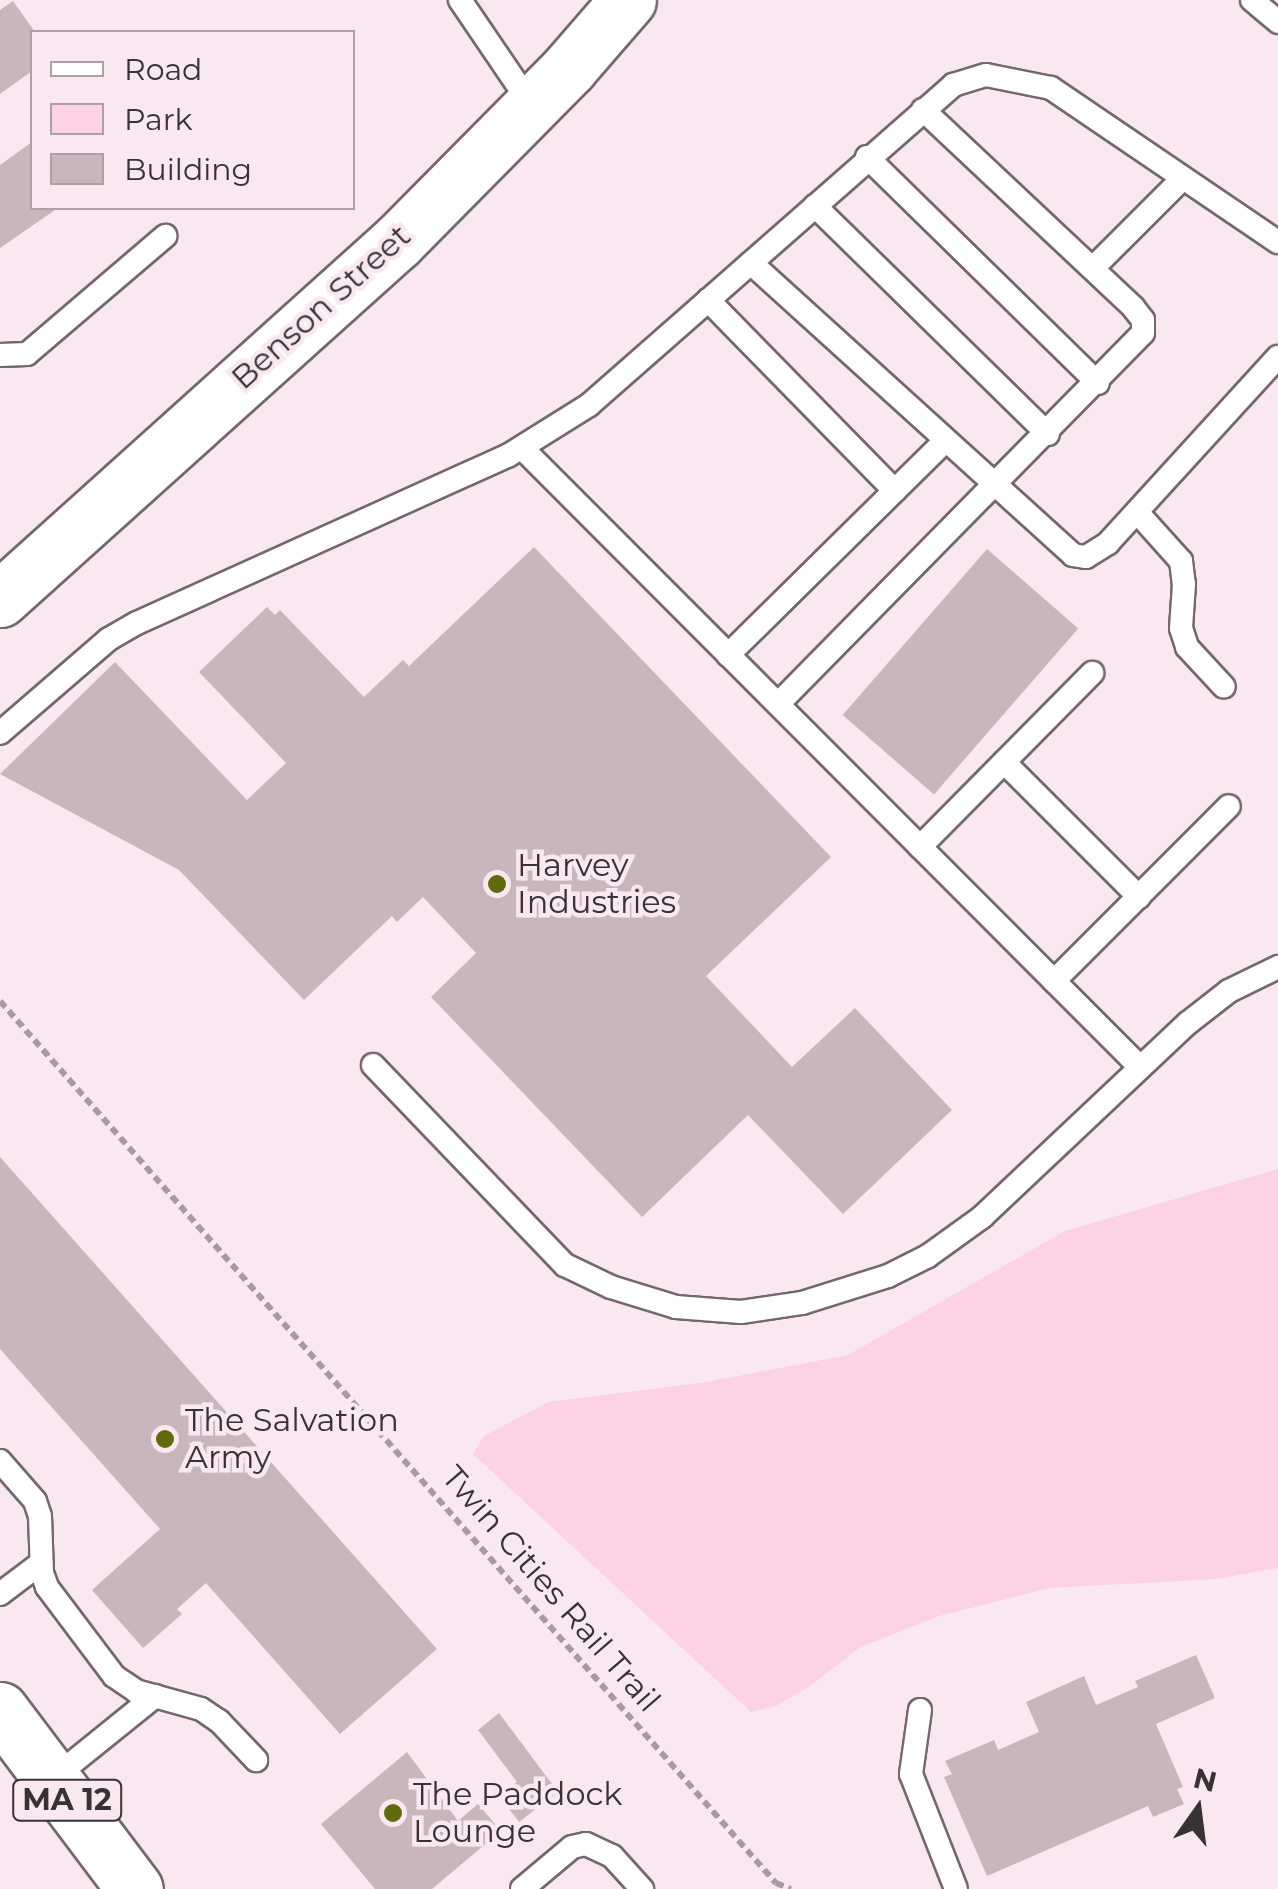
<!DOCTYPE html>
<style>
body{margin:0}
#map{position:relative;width:1278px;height:1889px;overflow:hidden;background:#f9e8ef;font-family:Montserrat,sans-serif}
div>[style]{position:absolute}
.green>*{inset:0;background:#fcd2e4}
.building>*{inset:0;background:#c7b7bd;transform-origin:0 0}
.path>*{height:6px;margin-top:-3px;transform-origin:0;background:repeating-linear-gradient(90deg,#a79aa0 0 8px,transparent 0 13px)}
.roads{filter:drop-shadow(2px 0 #75676d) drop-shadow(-2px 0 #75676d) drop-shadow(0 2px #75676d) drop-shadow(0 -2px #75676d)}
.service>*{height:22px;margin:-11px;padding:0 11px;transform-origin:11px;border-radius:11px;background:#fff}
.secondary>*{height:55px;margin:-27.5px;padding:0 27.5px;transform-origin:27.5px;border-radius:27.5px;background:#fff}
.trunk>*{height:55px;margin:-27.5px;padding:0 27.5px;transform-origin:27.5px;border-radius:27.5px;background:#fff}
.dots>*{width:28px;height:28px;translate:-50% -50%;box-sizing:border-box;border:5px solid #f9e8ef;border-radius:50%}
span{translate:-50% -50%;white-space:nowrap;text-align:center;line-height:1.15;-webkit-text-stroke:9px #f9e8ef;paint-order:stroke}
.shield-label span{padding:2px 8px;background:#f9e8ef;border:2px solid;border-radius:8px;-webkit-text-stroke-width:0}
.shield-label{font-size:30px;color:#393235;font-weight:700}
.street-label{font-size:32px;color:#393235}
.poi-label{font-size:32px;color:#393235}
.left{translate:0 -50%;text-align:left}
.legend{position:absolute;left:30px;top:30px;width:325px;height:180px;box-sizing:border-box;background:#f9e8ef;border:2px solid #ac9fa5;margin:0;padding:12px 18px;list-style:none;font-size:30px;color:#393235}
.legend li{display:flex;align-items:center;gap:20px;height:50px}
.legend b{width:50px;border:2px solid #ac9fa5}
.north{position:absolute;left:1148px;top:1759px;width:100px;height:100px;-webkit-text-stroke:8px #f9e8ef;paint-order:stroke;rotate:14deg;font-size:28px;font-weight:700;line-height:40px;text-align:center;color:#393235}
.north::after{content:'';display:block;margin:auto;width:35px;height:45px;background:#393235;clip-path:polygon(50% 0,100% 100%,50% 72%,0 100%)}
</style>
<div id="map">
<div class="green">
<i style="clip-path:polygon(1278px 1169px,1278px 1568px,1216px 1579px,1049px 1588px,939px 1616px,859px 1648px,809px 1687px,776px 1706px,751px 1712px,473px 1454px,484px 1436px,548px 1402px,707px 1382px,848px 1355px,1065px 1231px)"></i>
</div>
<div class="building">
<i style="clip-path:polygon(13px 1px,35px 32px,32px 71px,0 94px,0 10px)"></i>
<i style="clip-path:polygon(32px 142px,32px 208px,58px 208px,0 248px,0 165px)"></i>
<i style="clip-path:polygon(534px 547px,831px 857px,706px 976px,792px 1067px,855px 1008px,952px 1110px,843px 1214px,748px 1115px,642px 1217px,431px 997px,476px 953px,423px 897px,397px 922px,392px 916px,304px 1000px,179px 870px,0 774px,115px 662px,247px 800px,286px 763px,199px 672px,267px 607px,275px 615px,280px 610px,364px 697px,403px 660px,409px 666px)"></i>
<i style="left:987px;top:549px;width:121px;height:220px;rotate:41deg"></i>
<i style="clip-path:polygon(0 1157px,437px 1649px,340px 1734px,206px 1583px,177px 1609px,182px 1614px,143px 1648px,92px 1590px,160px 1529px,0 1349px)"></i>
<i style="clip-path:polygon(1196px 1655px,1215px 1698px,1156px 1724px,1183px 1787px,1177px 1789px,1184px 1804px,1153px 1817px,1148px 1806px,987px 1876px,944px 1777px,952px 1774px,945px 1761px,994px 1740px,998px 1750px,1039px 1732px,1026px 1702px,1084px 1676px,1096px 1705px,1138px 1687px,1135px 1681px)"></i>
<i style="clip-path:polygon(499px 1713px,558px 1792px,519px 1822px,499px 1796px,517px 1782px,478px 1730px)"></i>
<i style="clip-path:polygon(407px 1752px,458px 1821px,478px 1804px,501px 1831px,432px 1889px,375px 1889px,321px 1824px)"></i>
</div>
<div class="path">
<i style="left:0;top:1001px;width:1175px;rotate:48.66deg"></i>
<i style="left:776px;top:1883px;width:16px;rotate:22deg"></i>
</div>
<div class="roads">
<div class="service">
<i style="left:460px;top:0;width:128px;rotate:55.8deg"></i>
<i style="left:1252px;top:0;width:34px;rotate:40deg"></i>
<i style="left:867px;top:157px;width:323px;rotate:44.4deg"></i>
<i style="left:815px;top:206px;width:326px;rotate:44.4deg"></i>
<i style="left:751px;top:263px;width:435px;rotate:42.2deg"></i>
<i style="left:1073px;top:555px;width:13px;rotate:9deg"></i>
<i style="left:1086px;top:557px;width:26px;rotate:-32deg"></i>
<i style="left:1108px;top:543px;width:252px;rotate:-47.6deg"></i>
<i style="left:1093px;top:268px;width:127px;rotate:-45deg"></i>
<i style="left:708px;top:300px;width:267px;rotate:45.6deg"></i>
<i style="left:0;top:355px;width:27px;rotate:-2deg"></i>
<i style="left:27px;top:354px;width:182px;rotate:-40.5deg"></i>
<i style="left:522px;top:448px;width:875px;rotate:45.05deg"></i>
<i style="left:1137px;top:512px;width:66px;rotate:48.1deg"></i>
<i style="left:1181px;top:561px;width:23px;rotate:83deg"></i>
<i style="left:1184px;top:584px;width:44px;rotate:93.9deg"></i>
<i style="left:1181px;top:628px;width:20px;rotate:72deg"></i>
<i style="left:1187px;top:647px;width:54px;rotate:47.2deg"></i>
<i style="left:728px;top:655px;width:306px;rotate:-44.6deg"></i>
<i style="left:778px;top:704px;width:520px;rotate:-45.47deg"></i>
<i style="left:1143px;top:333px;width:13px;rotate:-90deg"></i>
<i style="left:1143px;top:320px;width:16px;rotate:-128deg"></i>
<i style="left:1133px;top:307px;width:288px;rotate:-136.8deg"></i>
<i style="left:0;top:733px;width:144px;rotate:-40.8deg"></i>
<i style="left:109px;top:639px;width:32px;rotate:-30deg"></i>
<i style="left:137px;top:623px;width:408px;rotate:-24.3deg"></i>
<i style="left:509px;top:455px;width:94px;rotate:-32deg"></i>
<i style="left:589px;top:405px;width:485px;rotate:-41.3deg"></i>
<i style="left:953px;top:85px;width:34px;rotate:-17deg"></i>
<i style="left:986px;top:75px;width:66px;rotate:11.3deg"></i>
<i style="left:1051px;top:88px;width:274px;rotate:34.2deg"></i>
<i style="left:1004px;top:762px;width:191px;rotate:45deg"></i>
<i style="left:920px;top:847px;width:245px;rotate:-45.3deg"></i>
<i style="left:1054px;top:981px;width:247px;rotate:-45deg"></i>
<i style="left:373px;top:1065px;width:277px;rotate:46.2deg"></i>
<i style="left:565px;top:1265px;width:51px;rotate:25.6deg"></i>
<i style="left:611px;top:1287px;width:68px;rotate:17.1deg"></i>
<i style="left:676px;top:1307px;width:65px;rotate:4.4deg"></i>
<i style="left:741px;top:1312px;width:62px;rotate:-8.4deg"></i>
<i style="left:802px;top:1303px;width:90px;rotate:-17.4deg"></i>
<i style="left:888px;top:1276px;width:45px;rotate:-26.6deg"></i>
<i style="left:928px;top:1256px;width:67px;rotate:-35.8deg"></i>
<i style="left:982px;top:1217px;width:283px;rotate:-43.3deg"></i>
<i style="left:1188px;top:1023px;width:52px;rotate:-38deg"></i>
<i style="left:1229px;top:991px;width:55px;rotate:-26.1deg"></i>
<i style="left:0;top:1461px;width:53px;rotate:48.8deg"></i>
<i style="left:35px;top:1501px;width:16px;rotate:72deg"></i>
<i style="left:40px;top:1516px;width:57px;rotate:88deg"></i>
<i style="left:42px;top:1573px;width:15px;rotate:70deg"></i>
<i style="left:47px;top:1587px;width:111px;rotate:53deg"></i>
<i style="left:114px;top:1676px;width:27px;rotate:34deg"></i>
<i style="left:136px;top:1691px;width:67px;rotate:15.5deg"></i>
<i style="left:201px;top:1709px;width:22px;rotate:34deg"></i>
<i style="left:219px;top:1721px;width:54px;rotate:46.5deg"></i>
<i style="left:0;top:1594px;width:51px;rotate:-37.1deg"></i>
<i style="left:920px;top:1710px;width:65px;rotate:98deg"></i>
<i style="left:911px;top:1774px;width:123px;rotate:68.6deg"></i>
<i style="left:51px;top:1780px;width:134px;rotate:-38.9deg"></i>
<i style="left:522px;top:1889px;width:65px;rotate:-40deg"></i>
<i style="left:572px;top:1847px;width:14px;rotate:-12deg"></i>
<i style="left:586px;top:1844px;width:29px;rotate:25deg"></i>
<i style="left:612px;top:1856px;width:45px;rotate:47.7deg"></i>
</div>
<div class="secondary">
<i style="left:0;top:599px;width:535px;rotate:-41.97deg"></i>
<i style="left:398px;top:241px;width:243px;rotate:-45.3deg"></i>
<i style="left:569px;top:68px;width:90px;rotate:-49.1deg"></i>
</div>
<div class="trunk">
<i style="left:0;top:1710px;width:224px;rotate:53deg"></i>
</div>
</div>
<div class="dots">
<i style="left:497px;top:884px;background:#5f690e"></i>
<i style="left:165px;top:1439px;background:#5f690e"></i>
<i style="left:393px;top:1813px;background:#5f690e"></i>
</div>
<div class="shield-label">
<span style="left:67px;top:1800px">MA 12</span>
</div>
<div class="street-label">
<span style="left:321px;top:307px;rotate:-42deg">Benson Street</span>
<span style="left:551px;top:1589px;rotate:49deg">Twin Cities Rail Trail</span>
</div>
<div class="poi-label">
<span class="left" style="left:517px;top:884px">Harvey<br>Industries</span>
<span class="left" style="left:185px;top:1439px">The Salvation<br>Army</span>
<span class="left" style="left:413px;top:1813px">The Paddock<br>Lounge</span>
</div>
<ul class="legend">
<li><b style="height:12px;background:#fff"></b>Road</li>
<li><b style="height:28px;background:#fcd2e4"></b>Park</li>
<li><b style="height:28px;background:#c7b7bd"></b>Building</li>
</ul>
<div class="north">N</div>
</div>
